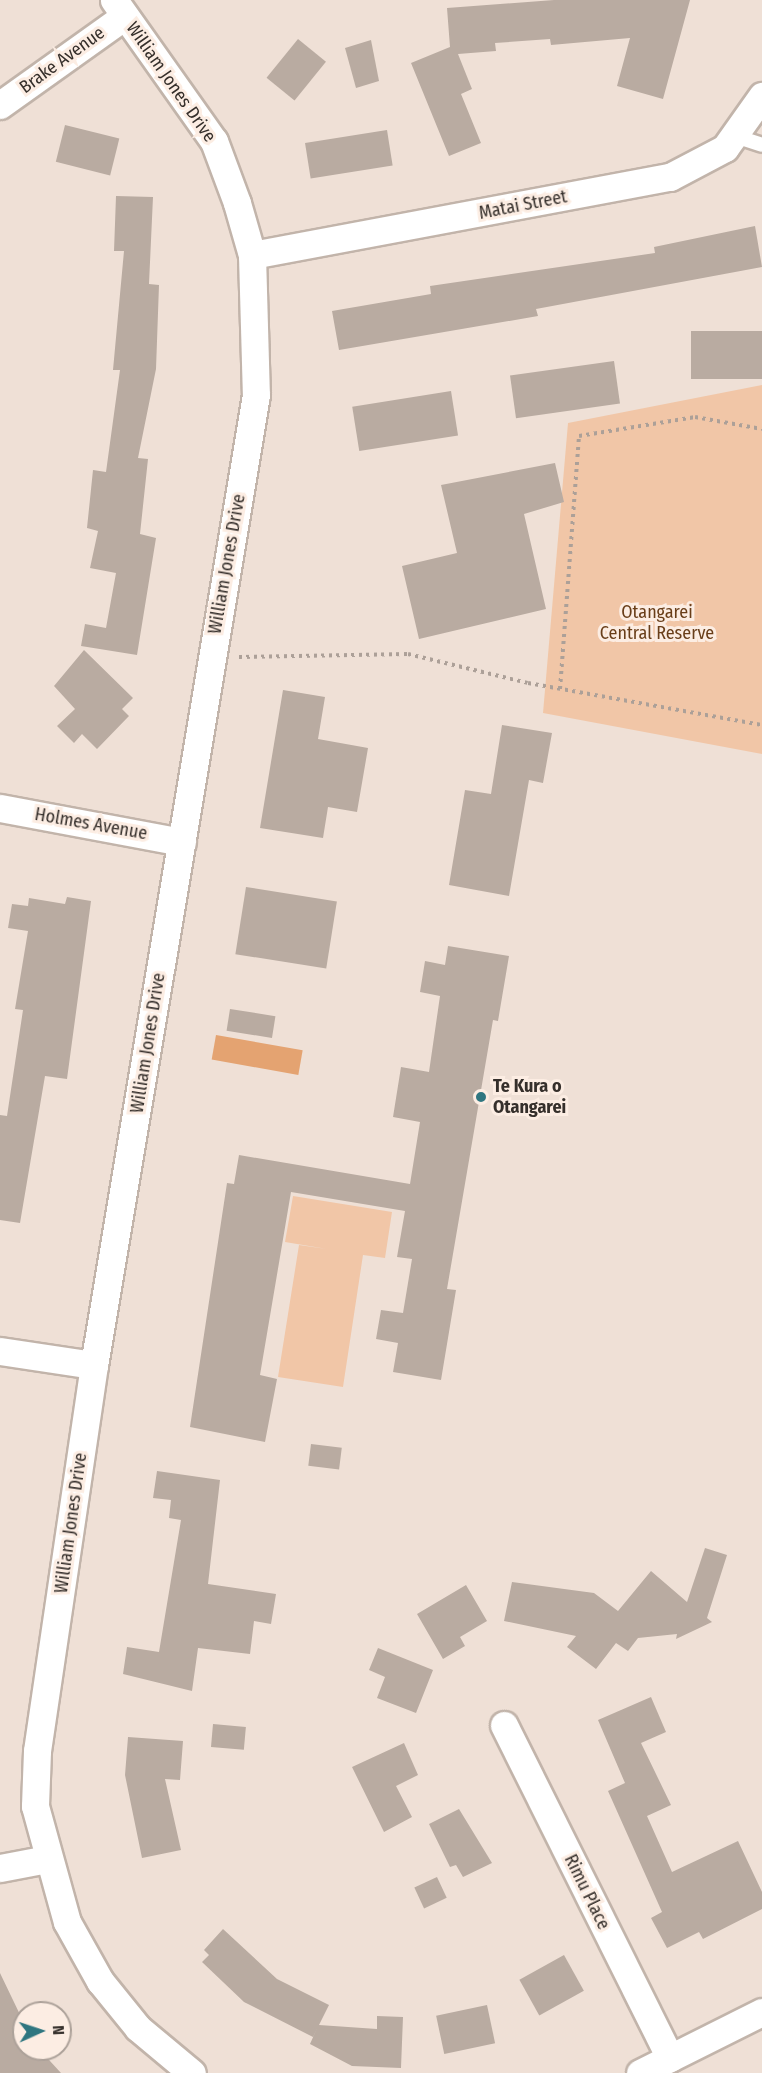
<!DOCTYPE html>
<style>
body{margin:0}
#map{position:relative;width:762px;height:2073px;overflow:hidden;background:#efe0d6;font-family:"Fira Sans Condensed",sans-serif}
div>[style]{position:absolute}
.green>*{inset:0;background:#f1c6a7}
.water>*{inset:0;background:#e4a371;transform-origin:0 0}
.building>*{inset:0;background:#b9aba1;transform-origin:0 0}
.path>*{height:4px;margin-top:-2px;transform-origin:0;background:repeating-linear-gradient(90deg,#aca098 0 3px,transparent 0 7.5px)}
.roads{filter:drop-shadow(2px 0 #c2b4aa) drop-shadow(-2px 0 #c2b4aa) drop-shadow(0 2px #c2b4aa) drop-shadow(0 -2px #c2b4aa)}
.service>*{height:14px;margin:-7px;padding:0 7px;transform-origin:7px;border-radius:7px;background:#fff}
.minor>*{height:27px;margin:-13.5px;padding:0 13.5px;transform-origin:13.5px;border-radius:13.5px;background:#fff}
.dots>*{width:16px;height:16px;translate:-50% -50%;box-sizing:border-box;border:3px solid #fcede3;border-radius:50%}
span{translate:-50% -50%;white-space:nowrap;text-align:center;line-height:1.15;-webkit-text-stroke:6px #fcede3;paint-order:stroke}
.street-label{font-size:18px;color:#352f2b}
.park-label{font-size:18px;color:#693e19}
.poi-label{font-size:18px;color:#352f2b;font-weight:700}
.left{translate:0 -50%;text-align:left}
.north{position:absolute;left:12px;top:2001px;width:60px;height:60px;box-sizing:border-box;background:#fcede3;border:2px solid #aca199;border-radius:50%;rotate:87deg;font-size:16px;font-weight:700;line-height:24px;text-align:center;color:#352f2b}
.north::after{content:'';display:block;margin:auto;width:21px;height:27px;background:#2f7680;clip-path:polygon(50% 0,100% 100%,50% 72%,0 100%)}
</style>
<div id="map">
<div class="green">
<i style="clip-path:polygon(762px 385px,762px 754px,543px 713px,568px 423px)"></i>
<i style="clip-path:polygon(293px 1196px,392px 1212px,385px 1258px,363px 1255px,343px 1387px,278px 1377px,299px 1245px,327px 1249px,285px 1242px)"></i>
</div>
<div class="water">
<i style="left:216px;top:1035px;width:88px;height:25px;rotate:10deg"></i>
</div>
<div class="building">
<i style="clip-path:polygon(554px 0,690px 0,663px 99px,617px 86px,630px 38px,551px 45px,550px 39px,495px 43px,496px 51px,458px 54px,472px 89px,461px 94px,481px 143px,449px 156px,411px 63px,450px 47px,447px 8px)"></i>
<i style="left:298px;top:39px;width:36px;height:50px;rotate:39deg"></i>
<i style="clip-path:polygon(371px 40px,379px 81px,356px 88px,345px 48px)"></i>
<i style="left:65px;top:125px;width:56px;height:38px;rotate:14deg"></i>
<i style="left:387px;top:130px;width:36px;height:83px;rotate:81deg"></i>
<i style="clip-path:polygon(116px 196px,153px 197px,149px 284px,159px 285px,156px 369px,138px 458px,148px 459px,140px 534px,156px 538px,137px 655px,81px 646px,85px 624px,106px 628px,116px 573px,90px 568px,98px 531px,87px 528px,93px 470px,106px 472px,120px 370px,113px 370px,124px 251px,114px 251px)"></i>
<i style="clip-path:polygon(755px 226px,762px 267px,536px 309px,538px 316px,339px 350px,332px 311px,431px 294px,430px 286px,655px 253px,654px 247px)"></i>
<i style="left:762px;top:331px;width:48px;height:71px;rotate:90deg"></i>
<i style="left:614px;top:361px;width:43px;height:105px;rotate:82deg"></i>
<i style="left:451px;top:391px;width:45px;height:100px;rotate:81deg"></i>
<i style="clip-path:polygon(555px 463px,564px 502px,524px 514px,546px 609px,419px 639px,402px 566px,457px 553px,441px 485px)"></i>
<i style="clip-path:polygon(84px 650px,133px 698px,122px 709px,129px 716px,97px 749px,82px 734px,74px 743px,57px 726px,75px 709px,54px 686px)"></i>
<i style="clip-path:polygon(283px 690px,325px 697px,318px 739px,368px 748px,357px 812px,328px 807px,323px 838px,260px 828px)"></i>
<i style="clip-path:polygon(502px 725px,552px 733px,543px 783px,529px 780px,509px 896px,449px 885px,465px 790px,491px 794px)"></i>
<i style="left:246px;top:887px;width:92px;height:68px;rotate:9deg"></i>
<i style="clip-path:polygon(67px 897px,91px 901px,67px 1079px,45px 1076px,20px 1223px,0 1220px,0 1115px,7px 1116px,23px 1010px,15px 1009px,28px 931px,8px 928px,12px 904px,28px 906px,29px 898px,65px 904px)"></i>
<i style="clip-path:polygon(448px 946px,509px 956px,498px 1021px,493px 1020px,447px 1289px,456px 1290px,441px 1380px,393px 1372px,398px 1343px,376px 1339px,381px 1310px,403px 1313px,412px 1259px,397px 1257px,405px 1211px,291px 1192px,260px 1375px,277px 1379px,265px 1442px,190px 1427px,227px 1183px,234px 1184px,239px 1155px,410px 1184px,420px 1122px,393px 1117px,401px 1067px,429px 1072px,440px 996px,420px 992px,425px 961px,445px 965px)"></i>
<i style="left:230px;top:1009px;width:46px;height:22px;rotate:9deg"></i>
<i style="left:311px;top:1444px;width:31px;height:22px;rotate:7deg"></i>
<i style="clip-path:polygon(157px 1471px,220px 1480px,208px 1584px,276px 1594px,271px 1624px,254px 1621px,250px 1654px,198px 1648px,192px 1691px,123px 1674px,127px 1647px,159px 1652px,181px 1520px,169px 1518px,171px 1500px,153px 1498px)"></i>
<i style="clip-path:polygon(705px 1548px,727px 1555px,707px 1618px,712px 1622px,676px 1639px,677px 1634px,638px 1638px,628px 1651px,616px 1643px,596px 1669px,567px 1647px,576px 1636px,504px 1621px,512px 1582px,594px 1593px,618px 1611px,651px 1571px,687px 1602px)"></i>
<i style="clip-path:polygon(466px 1585px,487px 1621px,460px 1637px,465px 1646px,443px 1659px,417px 1614px)"></i>
<i style="clip-path:polygon(378px 1648px,433px 1670px,416px 1713px,377px 1698px,385px 1677px,369px 1670px)"></i>
<i style="clip-path:polygon(651px 1697px,666px 1732px,641px 1743px,671px 1805px,647px 1816px,672px 1872px,738px 1841px,762px 1892px,762px 1909px,703px 1939px,699px 1932px,667px 1948px,651px 1918px,662px 1912px,608px 1791px,625px 1783px,598px 1720px)"></i>
<i style="left:213px;top:1724px;width:33px;height:23px;rotate:5deg"></i>
<i style="clip-path:polygon(128px 1737px,183px 1741px,180px 1780px,165px 1779px,181px 1850px,142px 1858px,125px 1775px)"></i>
<i style="clip-path:polygon(404px 1743px,418px 1775px,396px 1786px,412px 1817px,384px 1832px,352px 1767px)"></i>
<i style="clip-path:polygon(459px 1809px,492px 1863px,463px 1877px,456px 1865px,450px 1867px,429px 1824px)"></i>
<i style="left:437px;top:1877px;width:23px;height:25px;rotate:65deg"></i>
<i style="clip-path:polygon(223px 1929px,277px 1979px,329px 2005px,319px 2025px,377px 2029px,377px 2016px,403px 2017px,401px 2068px,352px 2066px,310px 2044px,318px 2026px,313px 2037px,244px 2002px,202px 1962px,209px 1955px,204px 1950px)"></i>
<i style="left:564px;top:1955px;width:41px;height:51px;rotate:61deg"></i>
<i style="clip-path:polygon(0 1973px,24px 2023px,24px 2049px,39px 2049px,61px 2073px,0 2073px)"></i>
<i style="left:487px;top:2005px;width:39px;height:52px;rotate:78deg"></i>
</div>
<div class="path">
<i style="left:239px;top:657px;width:169px;rotate:-1deg"></i>
<i style="left:408px;top:654px;width:123px;rotate:13.6deg"></i>
<i style="left:528px;top:683px;width:238px;rotate:10.2deg"></i>
<i style="left:560px;top:689px;width:254px;rotate:-85.7deg"></i>
<i style="left:579px;top:436px;width:118px;rotate:-9.3deg"></i>
<i style="left:695px;top:417px;width:68px;rotate:10.2deg"></i>
</div>
<div class="roads">
<div class="service">
<i style="left:735px;top:136px;width:28px;rotate:18deg"></i>
</div>
<div class="minor">
<i style="left:114px;top:0;width:173px;rotate:54.7deg"></i>
<i style="left:214px;top:141px;width:66px;rotate:69.6deg"></i>
<i style="left:237px;top:203px;width:54px;rotate:73.9deg"></i>
<i style="left:252px;top:255px;width:140px;rotate:88.4deg"></i>
<i style="left:256px;top:395px;width:983px;rotate:99.48deg"></i>
<i style="left:94px;top:1365px;width:390px;rotate:98.4deg"></i>
<i style="left:37px;top:1751px;width:55px;rotate:92.1deg"></i>
<i style="left:35px;top:1806px;width:120px;rotate:74.6deg"></i>
<i style="left:67px;top:1922px;width:68px;rotate:60.8deg"></i>
<i style="left:100px;top:1981px;width:60px;rotate:51deg"></i>
<i style="left:138px;top:2028px;width:70px;rotate:39.8deg"></i>
<i style="left:0;top:105px;width:153px;rotate:-35.5deg"></i>
<i style="left:252px;top:255px;width:425px;rotate:-10.6deg"></i>
<i style="left:670px;top:177px;width:62px;rotate:-27.8deg"></i>
<i style="left:725px;top:148px;width:64px;rotate:-54.6deg"></i>
<i style="left:0;top:808px;width:185px;rotate:10.6deg"></i>
<i style="left:0;top:1351px;width:95px;rotate:8.5deg"></i>
<i style="left:504px;top:1725px;width:372px;rotate:63.5deg"></i>
<i style="left:0;top:1868px;width:48px;rotate:-10.8deg"></i>
<i style="left:640px;top:2073px;width:136px;rotate:-26.6deg"></i>
</div>
</div>
<div class="dots">
<i style="left:481px;top:1097px;background:#2f7680"></i>
</div>
<div class="street-label">
<span style="left:62px;top:60px;rotate:-36deg">Brake Avenue</span>
<span style="left:171px;top:82px;rotate:55deg">William Jones Drive</span>
<span style="left:523px;top:205px;rotate:-11deg">Matai Street</span>
<span style="left:227px;top:564px;rotate:-80deg">William Jones Drive</span>
<span style="left:91px;top:824px;rotate:10deg">Holmes Avenue</span>
<span style="left:148px;top:1043px;rotate:-81deg">William Jones Drive</span>
<span style="left:71px;top:1523px;rotate:-82deg">William Jones Drive</span>
<span style="left:587px;top:1892px;rotate:64deg">Rimu Place</span>
</div>
<div class="park-label">
<span style="left:657px;top:623px">Otangarei<br>Central Reserve</span>
</div>
<div class="poi-label">
<span class="left" style="left:493px;top:1097px">Te Kura o<br>Otangarei</span>
</div>
<div class="north">N</div>
</div>
